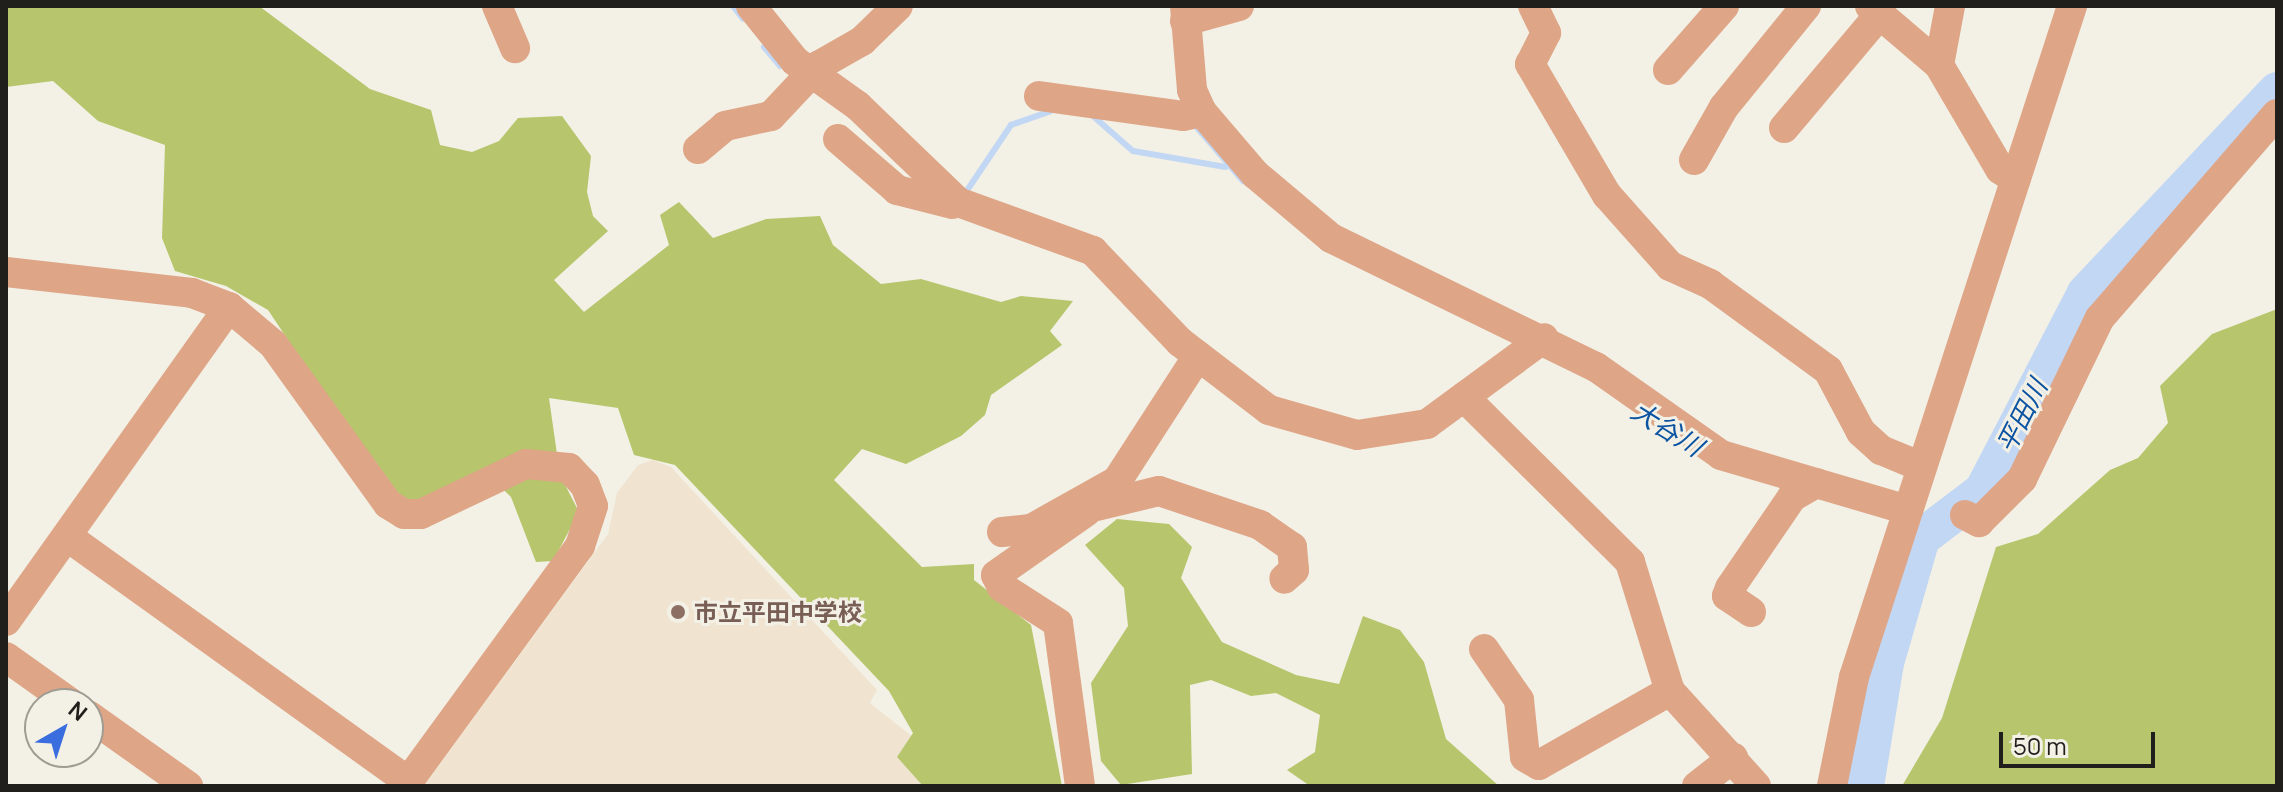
<!DOCTYPE html>
<meta charset="utf-8">
<style>
body{margin:0}
#map{position:relative;width:2283px;height:792px;overflow:hidden;background:#f3f0e5;font-family:Manrope,"Noto Sans JP",sans-serif}
div>[style]{position:absolute}
.education>*{inset:0;background:#f0e4d0}
.forest>*{inset:0;background:#b7c66d}
.stream>*{height:6px;margin:-3px;padding:0 3px;transform-origin:3px;border-radius:3px;background:#c2d7f4}
.river>*{height:38px;margin:-19px;padding:0 19px;transform-origin:19px;border-radius:19px;background:#c2d7f4}
.minor>*{height:30px;margin:-15px;padding:0 15px;transform-origin:15px;border-radius:15px;background:#dea587}
.dots>*{width:22px;height:22px;translate:-50% -50%;box-sizing:border-box;border:4px solid #f3f0e5;border-radius:50%}
span{translate:-50% -50%;white-space:nowrap;text-align:center;line-height:1.15;-webkit-text-stroke:6px #f3f0e5;paint-order:stroke}
.education-label{font-size:24px;color:#785e54;font-weight:700}
.left{translate:0 -50%;text-align:left}
.water-label{font-size:26px;color:#0a52a2;font-style:italic}
.frame{position:absolute;inset:0;border:8px solid #201f1b;pointer-events:none}
.north{position:absolute;left:24px;top:688px;width:80px;height:80px;box-sizing:border-box;background:#f3f0e5;border:2px solid #9f9c94;border-radius:50%;rotate:39deg;font-size:22px;font-weight:700;line-height:32px;text-align:center;color:#201f1b}
.north::after{content:'';display:block;margin:auto;width:28px;height:36px;background:#3a6ede;clip-path:polygon(50% 0,100% 100%,50% 72%,0 100%)}
.scale{position:absolute;left:1999px;top:732px;width:156px;height:36px;box-sizing:border-box;border:4px solid #201f1b;border-top:0;padding-left:10px;font-size:24px;line-height:28px;white-space:nowrap;color:#201f1b;-webkit-text-stroke:6px #f3f0e5;paint-order:stroke}
</style>
<div id="map">
<div class="education">
<i style="clip-path:polygon(653px 460px,671px 467px,877px 690px,870px 703px,975px 786px,424px 786px,608px 534px,617px 493px,638px 465px)"></i>
</div>
<div class="forest">
<i style="clip-path:polygon(6px 6px,259px 6px,370px 89px,431px 110px,440px 145px,472px 152px,499px 141px,518px 118px,562px 116px,591px 156px,587px 192px,593px 216px,608px 231px,554px 280px,584px 312px,669px 245px,660px 215px,679px 202px,713px 238px,766px 219px,820px 216px,833px 245px,881px 284px,921px 279px,1001px 302px,1021px 296px,1073px 301px,1050px 331px,1062px 345px,991px 395px,985px 415px,961px 436px,906px 464px,862px 449px,834px 480px,922px 567px,974px 564px,974px 580px,1031px 625px,1062px 786px,923px 786px,897px 757px,913px 733px,889px 691px,675px 465px,634px 455px,618px 408px,549px 398px,560px 475px,579px 512px,553px 561px,536px 562px,511px 497px,486px 473px,410px 503px,379px 476px,268px 310px,226px 286px,175px 271px,162px 238px,165px 145px,98px 121px,53px 81px,6px 87px)"></i>
<i style="clip-path:polygon(2277px 309px,2277px 786px,1902px 786px,1942px 718px,1996px 547px,2038px 534px,2110px 470px,2138px 458px,2168px 423px,2160px 386px,2212px 334px)"></i>
<i style="clip-path:polygon(1117px 519px,1169px 524px,1192px 547px,1181px 578px,1222px 642px,1296px 675px,1339px 684px,1363px 616px,1400px 630px,1424px 662px,1446px 739px,1499px 786px,1310px 786px,1287px 770px,1315px 752px,1320px 715px,1276px 693px,1251px 696px,1211px 680px,1190px 685px,1192px 774px,1121px 785px,1101px 761px,1091px 683px,1128px 626px,1124px 588px,1085px 545px)"></i>
</div>
<div class="stream">
<i style="left:733px;top:6px;width:16px;rotate:52deg"></i>
<i style="left:764px;top:47px;width:25px;rotate:50deg"></i>
<i style="left:1093px;top:116px;width:53px;rotate:41.2deg"></i>
<i style="left:1133px;top:151px;width:94px;rotate:9.8deg"></i>
<i style="left:1193px;top:123px;width:77px;rotate:49.2deg"></i>
<i style="left:966px;top:192px;width:81px;rotate:-56.1deg"></i>
<i style="left:1011px;top:125px;width:42px;rotate:-19.3deg"></i>
</div>
<div class="river">
<i style="left:1865px;top:786px;width:125px;rotate:-80.8deg"></i>
<i style="left:1885px;top:663px;width:130px;rotate:-73.9deg"></i>
<i style="left:1921px;top:538px;width:78px;rotate:-37.2deg"></i>
<i style="left:1983px;top:491px;width:223px;rotate:-62.5deg"></i>
<i style="left:2086px;top:293px;width:278px;rotate:-46.6deg"></i>
</div>
<div class="minor">
<i style="left:497px;top:6px;width:46px;rotate:66.8deg"></i>
<i style="left:751px;top:6px;width:70px;rotate:51.3deg"></i>
<i style="left:795px;top:61px;width:77px;rotate:35.5deg"></i>
<i style="left:858px;top:106px;width:139px;rotate:43.8deg"></i>
<i style="left:958px;top:202px;width:144px;rotate:19.9deg"></i>
<i style="left:1093px;top:251px;width:126px;rotate:46.3deg"></i>
<i style="left:1180px;top:342px;width:112px;rotate:37.4deg"></i>
<i style="left:1269px;top:410px;width:91px;rotate:15.9deg"></i>
<i style="left:1357px;top:435px;width:71px;rotate:-8.9deg"></i>
<i style="left:1427px;top:424px;width:145px;rotate:-36.3deg"></i>
<i style="left:1185px;top:6px;width:84px;rotate:85.2deg"></i>
<i style="left:1192px;top:90px;width:24px;rotate:66deg"></i>
<i style="left:1202px;top:112px;width:82px;rotate:49.5deg"></i>
<i style="left:1255px;top:174px;width:99px;rotate:40.1deg"></i>
<i style="left:1331px;top:238px;width:295px;rotate:26deg"></i>
<i style="left:1596px;top:367px;width:153px;rotate:35.1deg"></i>
<i style="left:1721px;top:455px;width:195px;rotate:16.4deg"></i>
<i style="left:1533px;top:6px;width:30px;rotate:64deg"></i>
<i style="left:1546px;top:33px;width:35px;rotate:117deg"></i>
<i style="left:1530px;top:64px;width:152px;rotate:59.6deg"></i>
<i style="left:1607px;top:195px;width:95px;rotate:48.4deg"></i>
<i style="left:1670px;top:266px;width:44px;rotate:24.2deg"></i>
<i style="left:1710px;top:284px;width:146px;rotate:36.1deg"></i>
<i style="left:1828px;top:370px;width:70px;rotate:62deg"></i>
<i style="left:1861px;top:432px;width:27px;rotate:42deg"></i>
<i style="left:1881px;top:450px;width:44px;rotate:22.5deg"></i>
<i style="left:1870px;top:6px;width:91px;rotate:40.5deg"></i>
<i style="left:1939px;top:65px;width:121px;rotate:59.6deg"></i>
<i style="left:2000px;top:169px;width:19px;rotate:35deg"></i>
<i style="left:1185px;top:21px;width:56px;rotate:-15.5deg"></i>
<i style="left:1939px;top:65px;width:60px;rotate:-79.4deg"></i>
<i style="left:1668px;top:70px;width:85px;rotate:-48.8deg"></i>
<i style="left:1039px;top:96px;width:145px;rotate:7.9deg"></i>
<i style="left:1183px;top:116px;width:19px;rotate:-12deg"></i>
<i style="left:1784px;top:128px;width:149px;rotate:-49.9deg"></i>
<i style="left:838px;top:139px;width:78px;rotate:40.8deg"></i>
<i style="left:897px;top:190px;width:57px;rotate:14.3deg"></i>
<i style="left:698px;top:149px;width:35px;rotate:-40deg"></i>
<i style="left:725px;top:126px;width:47px;rotate:-12.3deg"></i>
<i style="left:771px;top:116px;width:69px;rotate:-46.8deg"></i>
<i style="left:818px;top:66px;width:51px;rotate:-29.6deg"></i>
<i style="left:862px;top:41px;width:50px;rotate:-44.2deg"></i>
<i style="left:1694px;top:160px;width:61px;rotate:-60.5deg"></i>
<i style="left:1724px;top:107px;width:130px;rotate:-50.9deg"></i>
<i style="left:6px;top:272px;width:187px;rotate:6.4deg"></i>
<i style="left:192px;top:293px;width:40px;rotate:21deg"></i>
<i style="left:229px;top:307px;width:57px;rotate:40.1deg"></i>
<i style="left:273px;top:344px;width:197px;rotate:54.3deg"></i>
<i style="left:388px;top:504px;width:19px;rotate:32deg"></i>
<i style="left:404px;top:514px;width:17px"></i>
<i style="left:421px;top:514px;width:116px;rotate:-25.5deg"></i>
<i style="left:526px;top:464px;width:43px;rotate:5.3deg"></i>
<i style="left:569px;top:468px;width:23px;rotate:47deg"></i>
<i style="left:585px;top:485px;width:22px;rotate:69deg"></i>
<i style="left:593px;top:506px;width:42px;rotate:108deg"></i>
<i style="left:580px;top:546px;width:297px;rotate:126.1deg"></i>
<i style="left:1464px;top:397px;width:234px;rotate:44.8deg"></i>
<i style="left:1630px;top:562px;width:135px;rotate:72.8deg"></i>
<i style="left:1670px;top:691px;width:128px;rotate:47.8deg"></i>
<i style="left:1097px;top:506px;width:64px;rotate:-13.6deg"></i>
<i style="left:1159px;top:491px;width:107px;rotate:18.6deg"></i>
<i style="left:1260px;top:525px;width:39px;rotate:35deg"></i>
<i style="left:1292px;top:547px;width:23px;rotate:85deg"></i>
<i style="left:1294px;top:570px;width:13px;rotate:138deg"></i>
<i style="left:1965px;top:515px;width:16px;rotate:27deg"></i>
<i style="left:1979px;top:522px;width:61px;rotate:-45deg"></i>
<i style="left:2022px;top:479px;width:179px;rotate:-64.2deg"></i>
<i style="left:2100px;top:318px;width:270px;rotate:-49.1deg"></i>
<i style="left:1002px;top:532px;width:29px;rotate:-6deg"></i>
<i style="left:1031px;top:529px;width:98px;rotate:-29.2deg"></i>
<i style="left:1117px;top:481px;width:149px;rotate:-57.1deg"></i>
<i style="left:68px;top:537px;width:418px;rotate:35.7deg"></i>
<i style="left:1751px;top:612px;width:29px;rotate:-146deg"></i>
<i style="left:1727px;top:596px;width:9px;rotate:-69deg"></i>
<i style="left:1730px;top:588px;width:110px;rotate:-55.7deg"></i>
<i style="left:1792px;top:497px;width:28px;rotate:-30deg"></i>
<i style="left:6px;top:621px;width:385px;rotate:-54.6deg"></i>
<i style="left:1484px;top:649px;width:62px;rotate:55.5deg"></i>
<i style="left:1519px;top:700px;width:57px;rotate:84deg"></i>
<i style="left:1525px;top:757px;width:16px;rotate:30deg"></i>
<i style="left:1539px;top:765px;width:150px;rotate:-29.5deg"></i>
<i style="left:6px;top:657px;width:81px;rotate:35.5deg"></i>
<i style="left:88px;top:715px;width:123px;rotate:35.4deg"></i>
<i style="left:1080px;top:786px;width:164px;rotate:-97.7deg"></i>
<i style="left:1058px;top:623px;width:67px;rotate:-147.3deg"></i>
<i style="left:1002px;top:587px;width:13px;rotate:-117deg"></i>
<i style="left:996px;top:575px;width:111px;rotate:-35.1deg"></i>
<i style="left:1697px;top:786px;width:46px;rotate:-37.9deg"></i>
<i style="left:1832px;top:786px;width:111px;rotate:-78.6deg"></i>
<i style="left:1854px;top:677px;width:706px;rotate:-72deg"></i>
</div>
<div class="dots">
<i style="left:678px;top:612px;background:#8d6e63"></i>
</div>
<div class="education-label">
<span class="left" style="left:694px;top:612px">市立平田中学校</span>
</div>
<div class="water-label">
<span style="left:2022px;top:416px;rotate:-63deg">平田川</span>
<span style="left:1667px;top:429px;rotate:32deg">大谷川</span>
</div>
<div class="frame"></div>
<div class="north">N</div>
<div class="scale">50 m</div>
</div>
